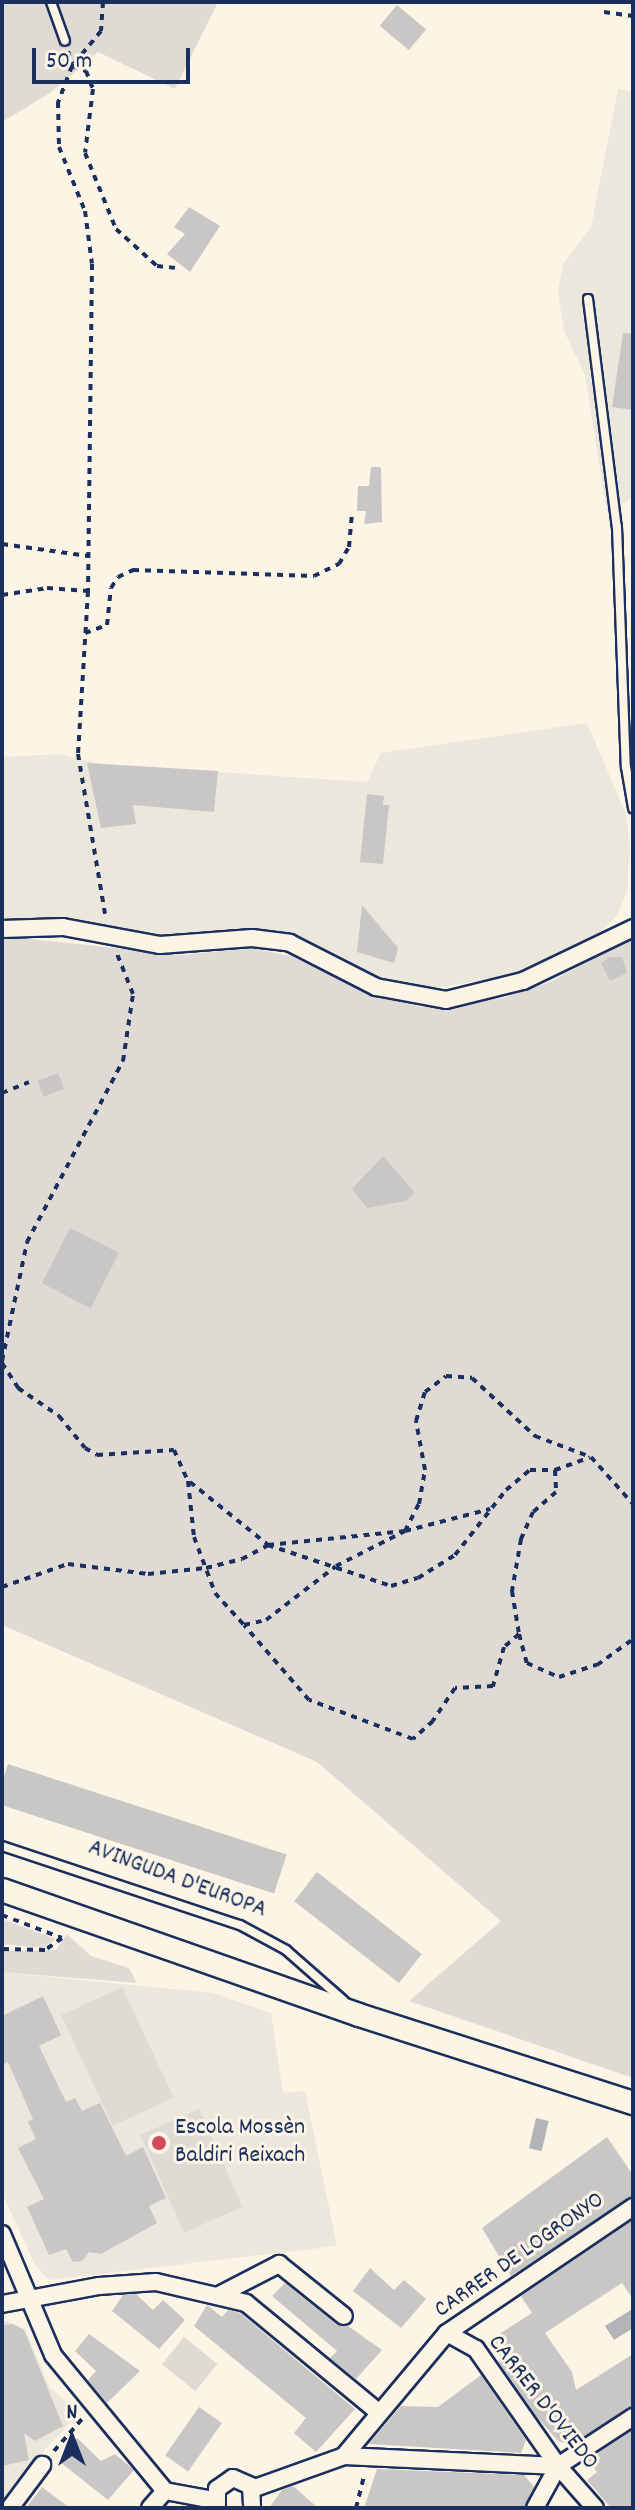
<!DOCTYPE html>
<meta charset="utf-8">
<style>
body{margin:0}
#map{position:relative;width:635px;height:2510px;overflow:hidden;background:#fcf5e5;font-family:Dekko,sans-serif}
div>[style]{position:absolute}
.built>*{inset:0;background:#ece7dc}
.green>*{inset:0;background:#dfdbd4;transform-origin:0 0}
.water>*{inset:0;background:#b2b4b8;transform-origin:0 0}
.building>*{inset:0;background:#c8c7c6;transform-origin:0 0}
.path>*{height:4px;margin-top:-2px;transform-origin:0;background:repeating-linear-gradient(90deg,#1b2f5e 0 6px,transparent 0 12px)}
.roads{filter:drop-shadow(2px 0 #1b2f5e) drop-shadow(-2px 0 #1b2f5e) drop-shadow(0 2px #1b2f5e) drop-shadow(0 -2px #1b2f5e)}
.service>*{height:8px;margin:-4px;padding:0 4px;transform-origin:4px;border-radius:4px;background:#fcf5e5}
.minor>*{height:16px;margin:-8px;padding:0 8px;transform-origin:8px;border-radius:8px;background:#fcf5e5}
.tertiary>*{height:22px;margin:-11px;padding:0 11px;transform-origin:11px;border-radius:11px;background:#fcf5e5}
.dots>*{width:22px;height:22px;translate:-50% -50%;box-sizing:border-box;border:4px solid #fcf5e5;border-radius:50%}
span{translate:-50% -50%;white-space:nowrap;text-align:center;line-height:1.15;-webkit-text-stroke:6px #fcf5e5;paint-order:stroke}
.street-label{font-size:24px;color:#1b2f5e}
.poi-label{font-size:24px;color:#1b2f5e}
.left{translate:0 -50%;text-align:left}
.frame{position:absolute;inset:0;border:4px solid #1b2f5e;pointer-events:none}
.north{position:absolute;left:32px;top:2398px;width:80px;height:80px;-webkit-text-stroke:6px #fcf5e5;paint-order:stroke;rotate:0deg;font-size:22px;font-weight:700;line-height:32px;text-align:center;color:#1b2f5e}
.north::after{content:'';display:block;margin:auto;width:28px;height:36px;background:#1b2f5e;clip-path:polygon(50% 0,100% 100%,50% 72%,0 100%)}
.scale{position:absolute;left:32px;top:48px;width:158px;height:36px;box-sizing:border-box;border:4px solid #1b2f5e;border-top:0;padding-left:10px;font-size:24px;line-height:28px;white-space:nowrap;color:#1b2f5e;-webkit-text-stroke:6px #fcf5e5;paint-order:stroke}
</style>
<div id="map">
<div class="built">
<i style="clip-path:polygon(618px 89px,633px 92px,633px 497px,607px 513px,585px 375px,564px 331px,558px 291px,563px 264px,591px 227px)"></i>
<i style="clip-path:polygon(587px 723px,626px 814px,630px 845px,627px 892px,616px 917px,598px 934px,521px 974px,433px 988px,367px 975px,302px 937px,277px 933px,138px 935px,2px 924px,2px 757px,59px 754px,100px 764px,367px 782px,381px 753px)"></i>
<i style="clip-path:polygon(2px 1972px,213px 1993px,271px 2013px,283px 2093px,305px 2091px,337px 2246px,49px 2280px,35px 2265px,2px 2193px)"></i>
<i style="clip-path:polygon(2px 2319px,25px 2329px,49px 2386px,79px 2414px,18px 2478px,2px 2502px)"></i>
</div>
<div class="green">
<i style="clip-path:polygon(2px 2px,218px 2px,175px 89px,98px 52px,50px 93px,2px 122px)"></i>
<i style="clip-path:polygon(2px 936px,182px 955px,251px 948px,290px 956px,374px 995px,421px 1007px,503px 998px,550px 982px,633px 937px,633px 2078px,409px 2001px,501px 1921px,317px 1762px,2px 1625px)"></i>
<i style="clip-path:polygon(2px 1919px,56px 1939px,42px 1948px,2px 1944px)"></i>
<i style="clip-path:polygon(67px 1934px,91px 1956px,129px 1968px,137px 1983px,2px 1972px,2px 1951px,56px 1950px)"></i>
<i style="left:122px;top:1987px;width:122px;height:67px;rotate:65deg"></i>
<i style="left:199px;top:2109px;width:107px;height:64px;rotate:66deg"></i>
<i style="left:184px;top:2337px;width:43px;height:35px;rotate:39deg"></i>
</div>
<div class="water">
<i style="left:536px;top:2118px;width:13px;height:31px;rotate:13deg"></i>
<i style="clip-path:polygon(631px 2310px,633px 2328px,614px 2340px,605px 2326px)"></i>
</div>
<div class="building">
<i style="left:397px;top:5px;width:38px;height:27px;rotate:40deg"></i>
<i style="clip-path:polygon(189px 207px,220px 226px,190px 272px,167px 254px,185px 234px,174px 227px)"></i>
<i style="clip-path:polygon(623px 333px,633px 334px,633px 410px,612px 407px)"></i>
<i style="clip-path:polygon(371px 467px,381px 467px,382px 522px,364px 524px,366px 511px,357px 511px,358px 486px,369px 486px)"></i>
<i style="clip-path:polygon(87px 763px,218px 771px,214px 812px,133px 805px,136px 824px,101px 828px)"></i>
<i style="clip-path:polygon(367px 794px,384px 796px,383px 805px,389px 805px,383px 864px,360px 862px)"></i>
<i style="clip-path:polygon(362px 905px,398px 948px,394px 963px,357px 952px)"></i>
<i style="clip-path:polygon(610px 957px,622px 957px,627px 973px,610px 981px,601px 963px)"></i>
<i style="left:58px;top:1073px;width:17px;height:22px;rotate:69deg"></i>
<i style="clip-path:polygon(383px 1156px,415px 1193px,406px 1201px,367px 1208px,352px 1189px)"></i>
<i style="left:70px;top:1228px;width:55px;height:62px;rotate:27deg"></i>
<i style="left:8px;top:1764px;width:293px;height:41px;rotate:18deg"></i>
<i style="left:317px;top:1872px;width:133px;height:37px;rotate:38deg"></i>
<i style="clip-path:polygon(43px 1996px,61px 2035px,39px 2046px,66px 2102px,75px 2098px,82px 2111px,100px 2103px,126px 2156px,143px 2147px,166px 2198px,149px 2206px,157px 2223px,101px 2254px,89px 2252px,82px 2261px,73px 2262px,66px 2249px,49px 2255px,27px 2207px,44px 2199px,18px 2148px,36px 2139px,28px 2122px,33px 2119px,8px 2062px,2px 2065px,2px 2016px)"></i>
<i style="clip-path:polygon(607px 2137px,633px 2175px,633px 2196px,511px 2276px,482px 2228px)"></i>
<i style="clip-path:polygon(633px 2220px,633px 2299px,622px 2283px,545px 2333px,572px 2372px,576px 2390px,633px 2354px,633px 2406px,570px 2445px,558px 2441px,536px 2416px,498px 2361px,502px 2359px,490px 2340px,532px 2313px,521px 2296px)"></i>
<i style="clip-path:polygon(370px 2268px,394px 2290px,404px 2280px,426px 2299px,401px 2328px,353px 2291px)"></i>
<i style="clip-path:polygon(285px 2283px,337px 2325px,348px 2326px,382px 2350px,356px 2379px,330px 2358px,337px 2351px,272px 2296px)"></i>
<i style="clip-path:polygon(136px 2294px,153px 2310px,163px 2300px,185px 2320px,159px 2349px,112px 2311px,123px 2295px)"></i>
<i style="clip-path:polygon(207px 2305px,222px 2317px,228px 2310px,240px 2313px,355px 2409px,316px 2452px,294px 2433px,306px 2418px,194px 2326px)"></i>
<i style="clip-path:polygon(13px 2324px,24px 2330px,63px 2426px,35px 2441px,24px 2433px,29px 2460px,2px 2466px,2px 2325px)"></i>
<i style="clip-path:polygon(89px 2334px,140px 2371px,107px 2403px,88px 2380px,96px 2371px,75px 2351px)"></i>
<i style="clip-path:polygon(481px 2375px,526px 2440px,521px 2453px,369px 2444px,401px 2406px,438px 2407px)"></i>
<i style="left:199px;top:2407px;width:28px;height:59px;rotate:35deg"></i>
<i style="clip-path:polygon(633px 2430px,633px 2508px,611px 2508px,587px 2480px,597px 2472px,587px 2460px)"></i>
<i style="clip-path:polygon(77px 2438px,101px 2461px,115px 2454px,134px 2470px,108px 2500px,60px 2462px)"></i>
<i style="clip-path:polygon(377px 2469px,524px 2475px,534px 2487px,524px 2508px,364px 2508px)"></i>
<i style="clip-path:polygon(293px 2486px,318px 2508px,269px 2508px,282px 2490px)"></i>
<i style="clip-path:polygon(42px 2487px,70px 2508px,26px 2508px)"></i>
</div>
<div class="path">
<i style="left:103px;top:2px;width:29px;rotate:94deg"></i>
<i style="left:101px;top:31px;width:45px;rotate:129.6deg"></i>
<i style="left:72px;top:66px;width:15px;rotate:20deg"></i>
<i style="left:86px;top:71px;width:19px;rotate:69deg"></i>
<i style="left:93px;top:89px;width:64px;rotate:97.1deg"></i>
<i style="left:85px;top:153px;width:82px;rotate:67.8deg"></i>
<i style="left:116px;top:229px;width:55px;rotate:42.1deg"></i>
<i style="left:157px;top:266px;width:18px;rotate:6deg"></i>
<i style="left:604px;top:12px;width:29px;rotate:8deg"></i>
<i style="left:68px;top:51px;width:16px;rotate:75deg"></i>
<i style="left:72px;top:66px;width:39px;rotate:111deg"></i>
<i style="left:58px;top:102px;width:45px;rotate:88.7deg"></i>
<i style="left:59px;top:147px;width:69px;rotate:67.9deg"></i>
<i style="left:85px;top:211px;width:53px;rotate:82.5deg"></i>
<i style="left:92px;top:264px;width:327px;rotate:90.7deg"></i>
<i style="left:88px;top:591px;width:163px;rotate:93.5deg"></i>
<i style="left:78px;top:754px;width:167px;rotate:80.4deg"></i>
<i style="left:2px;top:544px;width:87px;rotate:7.9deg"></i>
<i style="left:2px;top:595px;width:46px;rotate:-8.8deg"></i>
<i style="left:47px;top:588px;width:41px;rotate:4.2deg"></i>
<i style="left:85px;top:633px;width:23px;rotate:-20deg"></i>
<i style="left:107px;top:625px;width:37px;rotate:-84deg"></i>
<i style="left:111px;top:588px;width:13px;rotate:-58deg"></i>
<i style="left:118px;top:577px;width:17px;rotate:-25deg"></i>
<i style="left:133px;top:570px;width:181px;rotate:1.9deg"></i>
<i style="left:314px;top:576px;width:28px;rotate:-26deg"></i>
<i style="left:339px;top:564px;width:20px;rotate:-60deg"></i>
<i style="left:349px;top:547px;width:33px;rotate:-85deg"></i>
<i style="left:2px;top:1093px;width:29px;rotate:-22deg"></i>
<i style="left:2px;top:1361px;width:122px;rotate:-78.1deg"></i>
<i style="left:27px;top:1242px;width:205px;rotate:-62.1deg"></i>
<i style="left:123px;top:1061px;width:68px;rotate:-81.5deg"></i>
<i style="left:133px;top:994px;width:43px;rotate:-111.8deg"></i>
<i style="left:2px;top:1363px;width:30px;rotate:57deg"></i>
<i style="left:18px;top:1388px;width:50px;rotate:34.3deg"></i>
<i style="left:59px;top:1416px;width:41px;rotate:50.9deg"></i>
<i style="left:85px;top:1448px;width:14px;rotate:30deg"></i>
<i style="left:97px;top:1455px;width:77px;rotate:-3.7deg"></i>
<i style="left:174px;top:1450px;width:34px;rotate:66deg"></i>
<i style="left:188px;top:1481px;width:56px;rotate:83.9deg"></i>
<i style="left:194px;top:1537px;width:60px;rotate:69.4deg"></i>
<i style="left:215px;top:1593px;width:43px;rotate:47.8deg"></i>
<i style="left:244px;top:1625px;width:23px;rotate:-13deg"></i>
<i style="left:266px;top:1620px;width:88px;rotate:-37.6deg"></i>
<i style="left:336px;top:1566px;width:77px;rotate:-26.9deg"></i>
<i style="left:405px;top:1531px;width:30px;rotate:-63deg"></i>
<i style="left:419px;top:1504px;width:35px;rotate:-80deg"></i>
<i style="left:425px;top:1470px;width:50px;rotate:-100.4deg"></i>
<i style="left:416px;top:1421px;width:30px;rotate:-73deg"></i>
<i style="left:425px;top:1392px;width:26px;rotate:-37deg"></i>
<i style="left:446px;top:1376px;width:26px;rotate:4deg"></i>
<i style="left:472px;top:1378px;width:86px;rotate:42.6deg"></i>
<i style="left:535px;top:1436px;width:60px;rotate:20.6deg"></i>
<i style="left:591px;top:1457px;width:63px;rotate:48.2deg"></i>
<i style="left:555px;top:1470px;width:37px;rotate:-20deg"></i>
<i style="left:190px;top:1482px;width:100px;rotate:38.9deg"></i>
<i style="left:268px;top:1545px;width:130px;rotate:18.4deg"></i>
<i style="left:391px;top:1586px;width:28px;rotate:-17deg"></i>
<i style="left:418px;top:1578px;width:44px;rotate:-31.9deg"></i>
<i style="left:455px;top:1555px;width:83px;rotate:-51.9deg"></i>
<i style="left:506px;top:1490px;width:31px;rotate:-40deg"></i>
<i style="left:530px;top:1470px;width:25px"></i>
<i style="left:555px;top:1470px;width:22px;rotate:87deg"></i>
<i style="left:556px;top:1492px;width:30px;rotate:139deg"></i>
<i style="left:533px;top:1512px;width:30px;rotate:114deg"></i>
<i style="left:521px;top:1539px;width:53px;rotate:99.8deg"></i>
<i style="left:512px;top:1591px;width:44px;rotate:80.8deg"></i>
<i style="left:519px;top:1634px;width:20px;rotate:139deg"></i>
<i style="left:504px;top:1647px;width:41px;rotate:105.8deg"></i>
<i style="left:493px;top:1686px;width:38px;rotate:177deg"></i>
<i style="left:455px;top:1688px;width:40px;rotate:124deg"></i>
<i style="left:433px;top:1721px;width:27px;rotate:138deg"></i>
<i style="left:413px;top:1739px;width:111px;rotate:-159.4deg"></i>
<i style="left:309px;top:1700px;width:99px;rotate:-130.9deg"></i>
<i style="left:2px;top:1587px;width:70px;rotate:-19.2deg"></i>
<i style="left:68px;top:1564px;width:81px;rotate:7.1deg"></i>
<i style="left:148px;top:1574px;width:58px;rotate:-5.9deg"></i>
<i style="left:206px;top:1568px;width:37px;rotate:-14deg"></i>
<i style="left:242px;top:1559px;width:30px;rotate:-28deg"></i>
<i style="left:268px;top:1545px;width:138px;rotate:-5.8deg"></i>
<i style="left:405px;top:1531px;width:88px;rotate:-14.5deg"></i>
<i style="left:519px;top:1634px;width:30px;rotate:75deg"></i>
<i style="left:527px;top:1663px;width:35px;rotate:24deg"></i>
<i style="left:559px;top:1677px;width:40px;rotate:-18deg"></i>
<i style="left:597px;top:1665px;width:44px;rotate:-35.8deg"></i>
<i style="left:2px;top:1915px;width:64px;rotate:21deg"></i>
<i style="left:62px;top:1938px;width:21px;rotate:145deg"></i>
<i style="left:45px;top:1950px;width:43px;rotate:-178.7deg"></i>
<i style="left:54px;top:2451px;width:43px;rotate:-48.8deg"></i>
<i style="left:356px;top:2508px;width:34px;rotate:-76deg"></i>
</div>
<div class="roads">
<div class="service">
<i style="left:51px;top:2px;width:41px;rotate:70.3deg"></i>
<i style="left:588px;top:299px;width:230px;rotate:82.8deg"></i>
<i style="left:617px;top:527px;width:240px;rotate:87.9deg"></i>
<i style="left:626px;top:767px;width:42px;rotate:80.3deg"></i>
<i style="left:2px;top:1846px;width:251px;rotate:18.4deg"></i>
<i style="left:240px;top:1925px;width:52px;rotate:28.5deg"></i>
<i style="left:286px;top:1950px;width:77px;rotate:41.3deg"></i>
</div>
<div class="minor">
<i style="left:2px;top:929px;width:61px;rotate:-1.9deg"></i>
<i style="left:63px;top:927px;width:99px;rotate:10.5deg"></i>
<i style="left:160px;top:945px;width:92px;rotate:-4.4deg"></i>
<i style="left:252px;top:938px;width:38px;rotate:7deg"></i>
<i style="left:290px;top:943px;width:97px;rotate:27.1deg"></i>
<i style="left:376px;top:987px;width:71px;rotate:10.5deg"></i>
<i style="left:446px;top:1000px;width:79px;rotate:-13.9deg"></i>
<i style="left:523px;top:981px;width:122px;rotate:-25.7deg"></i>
<i style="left:2px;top:2234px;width:131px;rotate:67.1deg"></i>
<i style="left:53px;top:2355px;width:176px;rotate:50.5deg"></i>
<i style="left:219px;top:2295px;width:68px;rotate:-27.3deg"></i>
<i style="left:279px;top:2264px;width:83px;rotate:38.7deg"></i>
<i style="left:2px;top:2304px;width:99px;rotate:-10.5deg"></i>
<i style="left:99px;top:2286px;width:57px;rotate:-4deg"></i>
<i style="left:156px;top:2282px;width:92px;rotate:13.1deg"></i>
<i style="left:246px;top:2303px;width:170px;rotate:39.5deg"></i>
<i style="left:447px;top:2333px;width:33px;rotate:29deg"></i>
<i style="left:476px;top:2349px;width:143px;rotate:55deg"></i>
<i style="left:558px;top:2466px;width:56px;rotate:48.6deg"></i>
<i style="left:344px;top:2456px;width:160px;rotate:-50.1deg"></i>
<i style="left:447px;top:2333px;width:225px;rotate:-34.1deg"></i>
<i style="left:252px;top:2489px;width:98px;rotate:-19.7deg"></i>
<i style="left:344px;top:2456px;width:214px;rotate:2.7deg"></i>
<i style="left:10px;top:2508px;width:54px;rotate:-53.3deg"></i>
<i style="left:150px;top:2508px;width:23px;rotate:-49deg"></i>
<i style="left:165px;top:2491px;width:50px;rotate:10.4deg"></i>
<i style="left:217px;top:2508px;width:19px;rotate:-90deg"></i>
<i style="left:217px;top:2489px;width:19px;rotate:-35deg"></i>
<i style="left:233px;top:2478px;width:20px;rotate:24deg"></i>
<i style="left:251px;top:2486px;width:22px;rotate:87deg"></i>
<i style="left:535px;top:2508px;width:48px;rotate:-61.3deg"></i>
<i style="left:558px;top:2466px;width:90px;rotate:-33.2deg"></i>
</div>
<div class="tertiary">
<i style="left:2px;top:1890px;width:378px;rotate:19.3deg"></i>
<i style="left:359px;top:2015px;width:288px;rotate:17.8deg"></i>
</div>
</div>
<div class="dots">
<i style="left:159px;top:2143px;background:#d1495b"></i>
</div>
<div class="street-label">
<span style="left:177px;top:1880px;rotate:20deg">AVINGUDA D'EUROPA</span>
<span style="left:520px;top:2256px;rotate:-35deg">CARRER DE LOGRONYO</span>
<span style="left:542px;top:2403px;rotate:52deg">CARRER D'OVIEDO</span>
</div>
<div class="poi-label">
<span class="left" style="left:175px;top:2143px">Escola Mossèn<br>Baldiri Reixach</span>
</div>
<div class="frame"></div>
<div class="north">N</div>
<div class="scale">50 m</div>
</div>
